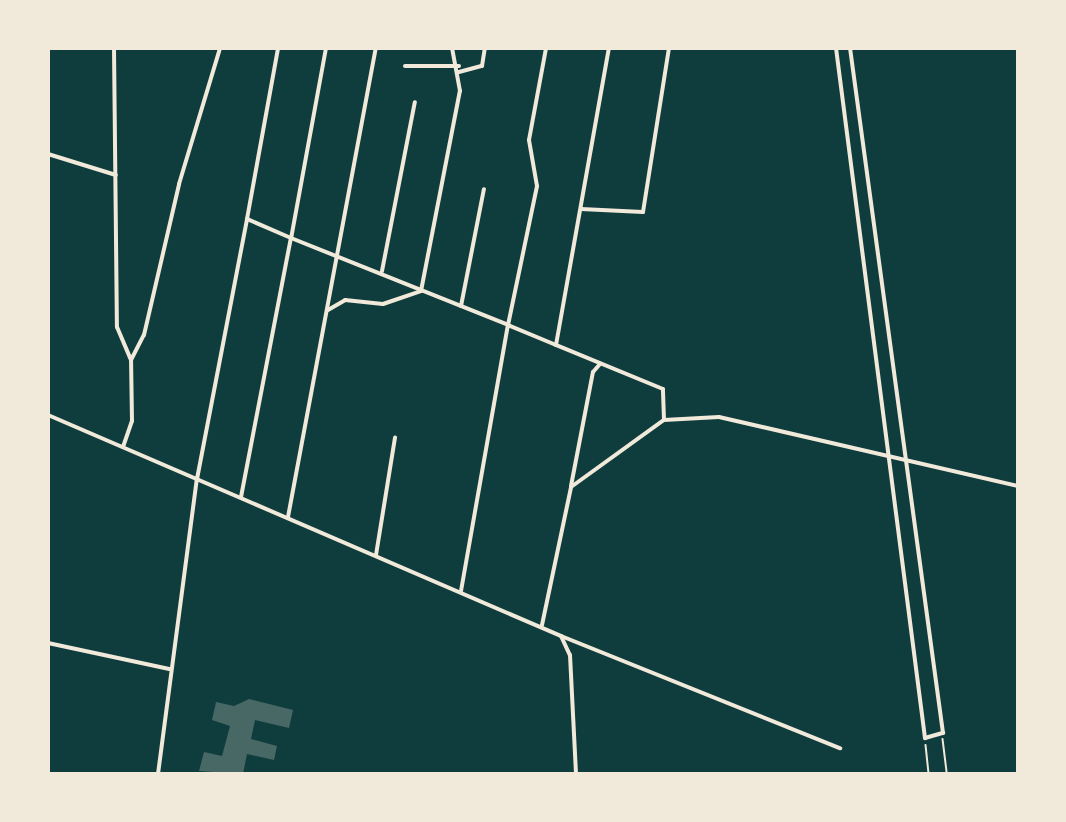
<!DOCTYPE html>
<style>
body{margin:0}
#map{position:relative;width:1066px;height:822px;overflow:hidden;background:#0f3d3e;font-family:Overpass,sans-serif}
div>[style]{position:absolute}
.building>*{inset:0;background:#486865}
.path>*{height:1.5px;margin:-0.75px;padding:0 0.75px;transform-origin:0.75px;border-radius:0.75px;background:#f1e9da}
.minor>*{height:4px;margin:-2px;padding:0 2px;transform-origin:2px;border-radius:2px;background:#f1e9da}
span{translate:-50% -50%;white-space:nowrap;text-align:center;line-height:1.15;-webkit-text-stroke:4.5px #f1e9da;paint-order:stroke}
.frame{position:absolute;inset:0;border:50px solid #f1e9da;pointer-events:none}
</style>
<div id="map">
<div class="building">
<i style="clip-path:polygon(249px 699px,293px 710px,289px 728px,255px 720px,251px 739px,277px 746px,274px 760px,247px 754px,243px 774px,199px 771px,204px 752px,222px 756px,230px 726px,212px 720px,216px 702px,234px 706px)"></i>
</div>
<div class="path">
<i style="left:943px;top:739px;width:35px;rotate:83deg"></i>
<i style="left:926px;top:745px;width:29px;rotate:84deg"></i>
</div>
<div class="minor">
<i style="left:114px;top:48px;width:279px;rotate:89.4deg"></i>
<i style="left:117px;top:327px;width:36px;rotate:67deg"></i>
<i style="left:326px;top:48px;width:193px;rotate:100.4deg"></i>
<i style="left:291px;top:238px;width:234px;rotate:21.8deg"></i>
<i style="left:508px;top:325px;width:142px;rotate:-78.2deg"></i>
<i style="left:537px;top:186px;width:47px;rotate:-99.9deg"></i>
<i style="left:529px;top:140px;width:94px;rotate:-79.5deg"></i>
<i style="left:836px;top:48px;width:696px;rotate:82.65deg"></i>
<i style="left:925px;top:738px;width:19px;rotate:-16deg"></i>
<i style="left:943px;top:733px;width:691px;rotate:-97.73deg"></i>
<i style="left:405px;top:66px;width:54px"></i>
<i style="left:459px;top:72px;width:24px;rotate:-15deg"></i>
<i style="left:482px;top:66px;width:18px;rotate:-81deg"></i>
<i style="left:48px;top:154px;width:71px;rotate:17.2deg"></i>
<i style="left:581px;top:209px;width:62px;rotate:2.8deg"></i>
<i style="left:643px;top:212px;width:166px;rotate:-81deg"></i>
<i style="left:382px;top:271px;width:172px;rotate:-79deg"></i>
<i style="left:461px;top:306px;width:119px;rotate:-78.9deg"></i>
<i style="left:328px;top:310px;width:20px;rotate:-30deg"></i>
<i style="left:345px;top:300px;width:38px;rotate:6deg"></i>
<i style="left:383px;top:304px;width:40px;rotate:-18.9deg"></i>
<i style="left:421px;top:291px;width:204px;rotate:-79deg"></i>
<i style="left:460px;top:91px;width:44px;rotate:-100.5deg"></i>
<i style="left:48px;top:415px;width:559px;rotate:23.31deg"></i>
<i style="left:561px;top:636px;width:21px;rotate:65deg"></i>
<i style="left:570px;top:655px;width:119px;rotate:87.1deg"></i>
<i style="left:664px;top:420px;width:55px;rotate:-3.1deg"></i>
<i style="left:719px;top:417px;width:307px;rotate:13deg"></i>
<i style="left:123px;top:447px;width:28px;rotate:-71deg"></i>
<i style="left:132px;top:421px;width:61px;rotate:-90.9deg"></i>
<i style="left:131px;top:360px;width:28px;rotate:-63deg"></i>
<i style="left:144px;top:335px;width:155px;rotate:-76.9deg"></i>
<i style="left:179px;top:184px;width:142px;rotate:-73.2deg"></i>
<i style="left:571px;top:486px;width:116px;rotate:-79.1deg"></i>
<i style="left:593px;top:372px;width:11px;rotate:-49deg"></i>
<i style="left:241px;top:497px;width:264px;rotate:-79.1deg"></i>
<i style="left:291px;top:238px;width:48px;rotate:-156.6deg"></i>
<i style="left:247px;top:219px;width:174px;rotate:-79.7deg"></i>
<i style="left:288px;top:517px;width:477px;rotate:-79.4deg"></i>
<i style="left:376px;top:555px;width:119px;rotate:-80.8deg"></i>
<i style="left:461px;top:591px;width:270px;rotate:-80deg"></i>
<i style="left:508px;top:325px;width:52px;rotate:22.6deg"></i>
<i style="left:556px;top:345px;width:302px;rotate:-79.9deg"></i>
<i style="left:542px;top:625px;width:141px;rotate:-78.1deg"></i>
<i style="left:571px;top:487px;width:115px;rotate:-35.8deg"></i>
<i style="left:664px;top:420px;width:31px;rotate:-92deg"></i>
<i style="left:663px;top:389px;width:116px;rotate:-157.6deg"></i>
<i style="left:561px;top:636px;width:301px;rotate:21.9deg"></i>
<i style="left:48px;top:643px;width:124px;rotate:12.1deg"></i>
<i style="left:158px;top:774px;width:298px;rotate:-82.5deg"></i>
<i style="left:197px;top:479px;width:265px;rotate:-79.1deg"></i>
</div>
<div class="frame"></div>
</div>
